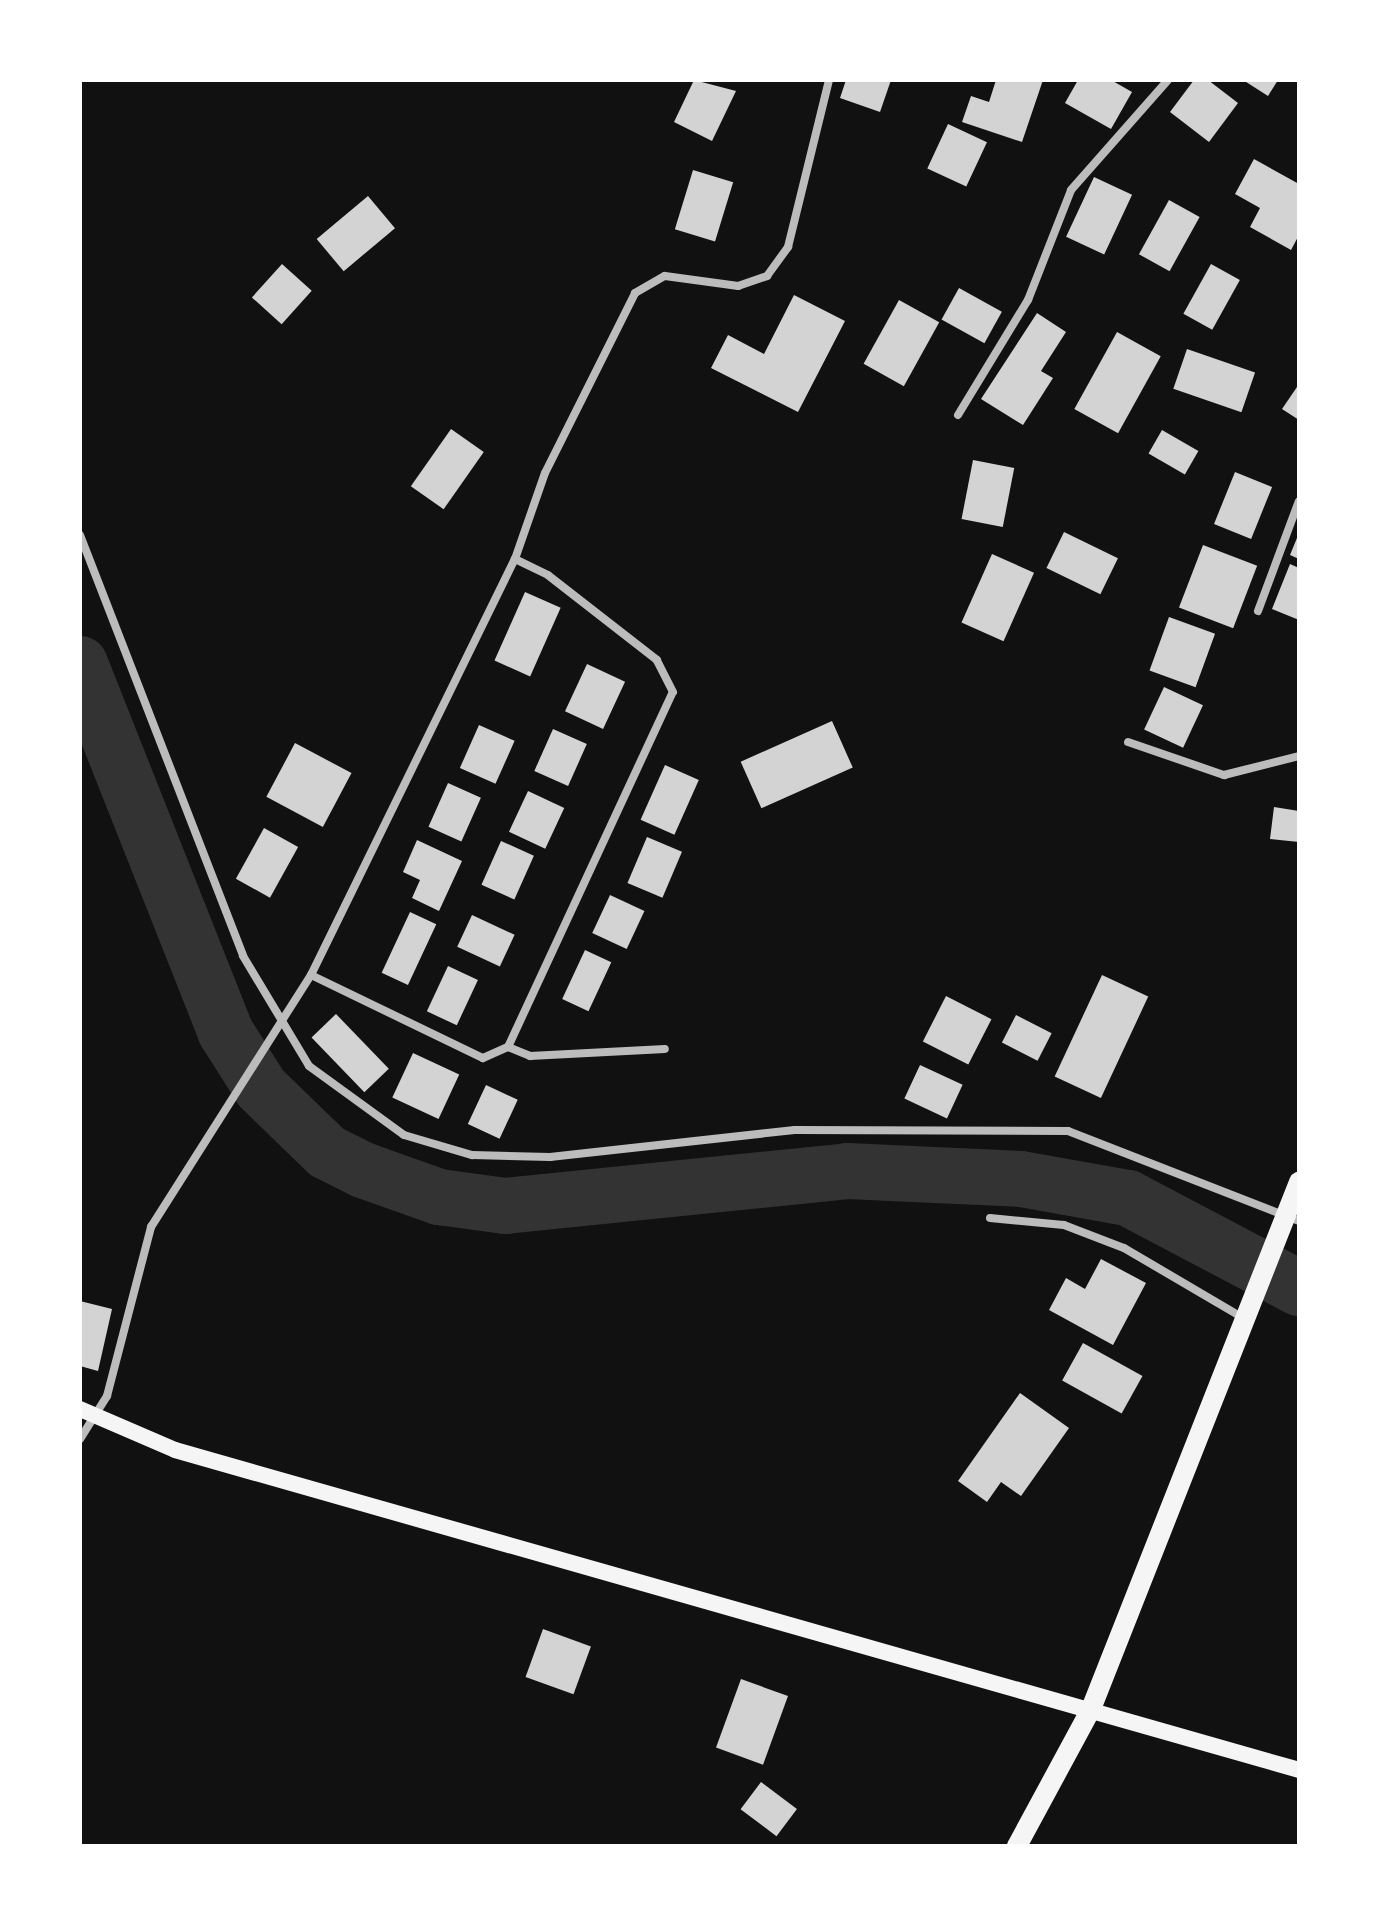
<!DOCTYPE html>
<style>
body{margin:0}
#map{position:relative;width:1379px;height:1926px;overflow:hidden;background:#111;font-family:"Sofia Sans Condensed",sans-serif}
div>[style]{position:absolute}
.river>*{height:56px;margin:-28px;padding:0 28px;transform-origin:28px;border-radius:28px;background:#333}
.building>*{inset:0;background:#d3d3d3;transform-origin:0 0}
.minor>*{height:8px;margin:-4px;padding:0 4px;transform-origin:4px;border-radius:4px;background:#bcbcbc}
.secondary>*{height:16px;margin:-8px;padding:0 8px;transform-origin:8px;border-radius:8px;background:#f5f5f5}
.primary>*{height:20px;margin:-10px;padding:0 10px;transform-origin:10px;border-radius:10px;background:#f5f5f5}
span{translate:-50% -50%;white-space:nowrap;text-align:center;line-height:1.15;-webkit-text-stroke:6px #fff;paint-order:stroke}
.frame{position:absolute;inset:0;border:82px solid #fff;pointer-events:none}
</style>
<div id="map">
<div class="river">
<i style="left:80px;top:664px;width:395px;rotate:68.4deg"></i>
<i style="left:225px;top:1031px;width:67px;rotate:57.7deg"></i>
<i style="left:261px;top:1088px;width:92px;rotate:44.1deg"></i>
<i style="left:327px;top:1152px;width:40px;rotate:26.6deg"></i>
<i style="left:363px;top:1170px;width:81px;rotate:19.6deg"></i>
<i style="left:439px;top:1197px;width:67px;rotate:7.8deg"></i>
<i style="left:505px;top:1206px;width:344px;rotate:-5.8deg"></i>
<i style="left:847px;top:1171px;width:174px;rotate:2.6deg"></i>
<i style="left:1021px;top:1179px;width:109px;rotate:10.1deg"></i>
<i style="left:1128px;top:1198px;width:193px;rotate:27.8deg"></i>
</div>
<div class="building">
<i style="clip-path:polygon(694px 80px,736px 91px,712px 141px,674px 122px)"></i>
<i style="clip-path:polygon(846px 80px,891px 80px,880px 112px,840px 98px)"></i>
<i style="clip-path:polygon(996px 80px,1043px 80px,1022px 142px,962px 122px,971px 96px,989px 102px)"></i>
<i style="clip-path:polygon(1078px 80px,1111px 80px,1132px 92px,1111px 129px,1065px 103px)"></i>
<i style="clip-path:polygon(1194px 80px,1208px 80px,1238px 103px,1209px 142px,1170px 112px)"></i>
<i style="clip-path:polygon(1243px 80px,1278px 80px,1268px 96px)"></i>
<i style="left:948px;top:124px;width:43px;height:49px;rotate:25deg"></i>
<i style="clip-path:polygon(1254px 159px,1299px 184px,1299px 235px,1291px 250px,1250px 227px,1260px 208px,1235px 194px)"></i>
<i style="left:693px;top:170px;width:42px;height:62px;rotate:17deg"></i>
<i style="left:1094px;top:177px;width:42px;height:66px;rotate:25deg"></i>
<i style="left:368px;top:196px;width:42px;height:67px;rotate:50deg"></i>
<i style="left:1169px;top:200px;width:35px;height:62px;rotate:29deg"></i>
<i style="left:282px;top:264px;width:40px;height:45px;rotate:42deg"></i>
<i style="left:1211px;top:264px;width:33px;height:57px;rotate:29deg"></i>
<i style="left:959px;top:288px;width:49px;height:36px;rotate:29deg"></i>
<i style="clip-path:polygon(794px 295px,845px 321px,798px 412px,711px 368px,728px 335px,764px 354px)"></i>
<i style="left:899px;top:300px;width:46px;height:73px;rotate:29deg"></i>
<i style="clip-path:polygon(1037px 313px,1066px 332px,1041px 371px,1053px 378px,1023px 425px,981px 399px)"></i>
<i style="left:1117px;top:332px;width:50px;height:88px;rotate:29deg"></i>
<i style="left:1187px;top:349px;width:72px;height:42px;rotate:19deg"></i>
<i style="clip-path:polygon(1299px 384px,1299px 420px,1282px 409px)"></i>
<i style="left:451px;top:429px;width:40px;height:70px;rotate:35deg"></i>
<i style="left:1162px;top:430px;width:42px;height:27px;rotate:30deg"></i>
<i style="left:973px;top:460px;width:42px;height:60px;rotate:11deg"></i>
<i style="left:1235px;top:472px;width:40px;height:56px;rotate:22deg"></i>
<i style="left:1064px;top:532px;width:60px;height:40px;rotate:26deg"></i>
<i style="clip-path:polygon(1299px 533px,1299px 559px,1290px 555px)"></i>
<i style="left:1203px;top:545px;width:58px;height:67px;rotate:21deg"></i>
<i style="left:992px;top:554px;width:46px;height:75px;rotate:24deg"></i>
<i style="clip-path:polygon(1290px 564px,1299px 568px,1299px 620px,1272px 609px)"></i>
<i style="left:525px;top:592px;width:39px;height:75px;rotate:24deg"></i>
<i style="left:1169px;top:617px;width:49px;height:57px;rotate:20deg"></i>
<i style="left:587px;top:664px;width:42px;height:52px;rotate:25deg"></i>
<i style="left:1164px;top:687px;width:43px;height:47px;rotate:25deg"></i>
<i style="left:832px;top:721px;width:51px;height:100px;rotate:66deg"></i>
<i style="left:479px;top:725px;width:39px;height:47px;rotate:24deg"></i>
<i style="left:553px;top:729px;width:37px;height:46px;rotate:24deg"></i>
<i style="left:295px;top:743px;width:64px;height:61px;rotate:28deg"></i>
<i style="left:665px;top:765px;width:37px;height:60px;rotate:24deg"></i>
<i style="left:448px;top:783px;width:36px;height:48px;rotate:24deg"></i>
<i style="left:528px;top:791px;width:40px;height:45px;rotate:25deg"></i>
<i style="clip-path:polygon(1274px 807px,1299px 811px,1299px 842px,1270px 839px)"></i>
<i style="left:264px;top:828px;width:39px;height:58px;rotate:29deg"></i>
<i style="left:647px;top:837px;width:38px;height:50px;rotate:23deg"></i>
<i style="clip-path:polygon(417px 840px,462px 861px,439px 911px,412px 898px,420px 880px,403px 872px)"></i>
<i style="left:501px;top:841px;width:36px;height:48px;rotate:24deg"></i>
<i style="left:610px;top:895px;width:38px;height:42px;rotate:25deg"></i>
<i style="left:410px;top:912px;width:29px;height:67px;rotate:25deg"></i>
<i style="left:472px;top:915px;width:47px;height:35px;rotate:25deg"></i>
<i style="left:585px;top:950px;width:29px;height:54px;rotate:25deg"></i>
<i style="left:448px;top:966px;width:33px;height:50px;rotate:25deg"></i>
<i style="left:1102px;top:975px;width:51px;height:112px;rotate:25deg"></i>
<i style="left:946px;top:996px;width:51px;height:51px;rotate:27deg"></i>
<i style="left:336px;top:1014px;width:76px;height:34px;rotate:46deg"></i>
<i style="left:1016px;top:1015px;width:40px;height:31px;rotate:27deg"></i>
<i style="left:413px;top:1053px;width:51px;height:49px;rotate:25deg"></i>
<i style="left:920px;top:1065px;width:47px;height:37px;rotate:25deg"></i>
<i style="left:486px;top:1085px;width:35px;height:43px;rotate:25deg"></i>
<i style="clip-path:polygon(1101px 1259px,1146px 1283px,1113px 1345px,1049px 1310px,1066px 1278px,1085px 1289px)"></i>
<i style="clip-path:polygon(80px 1301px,112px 1309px,98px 1371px,80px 1366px)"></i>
<i style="left:1083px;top:1343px;width:68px;height:43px;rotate:29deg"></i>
<i style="clip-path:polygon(1020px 1393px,1069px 1428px,1021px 1496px,1001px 1482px,987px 1502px,958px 1481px)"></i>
<i style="left:543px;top:1629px;width:51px;height:51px;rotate:20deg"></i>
<i style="left:741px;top:1679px;width:50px;height:73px;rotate:20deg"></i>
<i style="left:761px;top:1782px;width:45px;height:34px;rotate:37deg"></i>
</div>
<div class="minor">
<i style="left:958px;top:415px;width:135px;rotate:-58.7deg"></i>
<i style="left:1028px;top:300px;width:118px;rotate:-68.6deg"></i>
<i style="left:1071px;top:190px;width:147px;rotate:-48.6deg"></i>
<i style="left:80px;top:535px;width:451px;rotate:68.8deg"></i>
<i style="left:243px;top:956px;width:128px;rotate:59deg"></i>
<i style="left:309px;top:1066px;width:117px;rotate:36deg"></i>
<i style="left:404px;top:1135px;width:71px;rotate:16.4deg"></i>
<i style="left:472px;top:1155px;width:78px;rotate:1.5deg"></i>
<i style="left:550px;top:1157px;width:246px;rotate:-6.3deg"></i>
<i style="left:795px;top:1130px;width:273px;rotate:0.2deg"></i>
<i style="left:1068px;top:1131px;width:248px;rotate:21.3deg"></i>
<i style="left:1258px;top:611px;width:117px;rotate:-69.6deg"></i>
<i style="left:1128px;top:742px;width:102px;rotate:19deg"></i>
<i style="left:1224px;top:775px;width:77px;rotate:-14.2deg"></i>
<i style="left:311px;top:975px;width:191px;rotate:25.8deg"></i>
<i style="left:483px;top:1058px;width:27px;rotate:-24deg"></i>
<i style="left:508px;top:1047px;width:391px;rotate:-65.1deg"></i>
<i style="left:673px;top:692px;width:36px;rotate:-117deg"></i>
<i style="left:657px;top:660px;width:138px;rotate:-142.1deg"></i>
<i style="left:548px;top:575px;width:37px;rotate:-154deg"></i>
<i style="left:508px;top:1047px;width:24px;rotate:22deg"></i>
<i style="left:530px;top:1056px;width:135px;rotate:-3deg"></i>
<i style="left:990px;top:1218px;width:74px;rotate:5.4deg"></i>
<i style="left:1064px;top:1225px;width:64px;rotate:21deg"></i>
<i style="left:1124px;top:1248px;width:140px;rotate:30.4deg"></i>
<i style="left:80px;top:1439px;width:51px;rotate:-57.9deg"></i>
<i style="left:107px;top:1396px;width:175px;rotate:-75.4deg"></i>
<i style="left:151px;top:1227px;width:299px;rotate:-57.6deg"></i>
<i style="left:311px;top:975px;width:463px;rotate:-63.9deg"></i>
<i style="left:515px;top:559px;width:91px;rotate:-70.8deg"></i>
<i style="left:545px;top:473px;width:201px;rotate:-63.4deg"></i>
<i style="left:635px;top:293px;width:34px;rotate:-30deg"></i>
<i style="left:665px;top:276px;width:74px;rotate:7.8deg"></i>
<i style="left:738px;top:286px;width:31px;rotate:-19deg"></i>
<i style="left:767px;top:276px;width:36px;rotate:-54deg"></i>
<i style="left:788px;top:247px;width:172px;rotate:-76.2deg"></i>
</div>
<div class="secondary">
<i style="left:80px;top:1409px;width:103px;rotate:23.3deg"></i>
<i style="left:175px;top:1450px;width:1169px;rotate:15.89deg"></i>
</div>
<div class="primary">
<i style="left:1017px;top:1846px;width:156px;rotate:-61.6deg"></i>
<i style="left:1091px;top:1709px;width:567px;rotate:-68.46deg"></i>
</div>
<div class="frame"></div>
</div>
